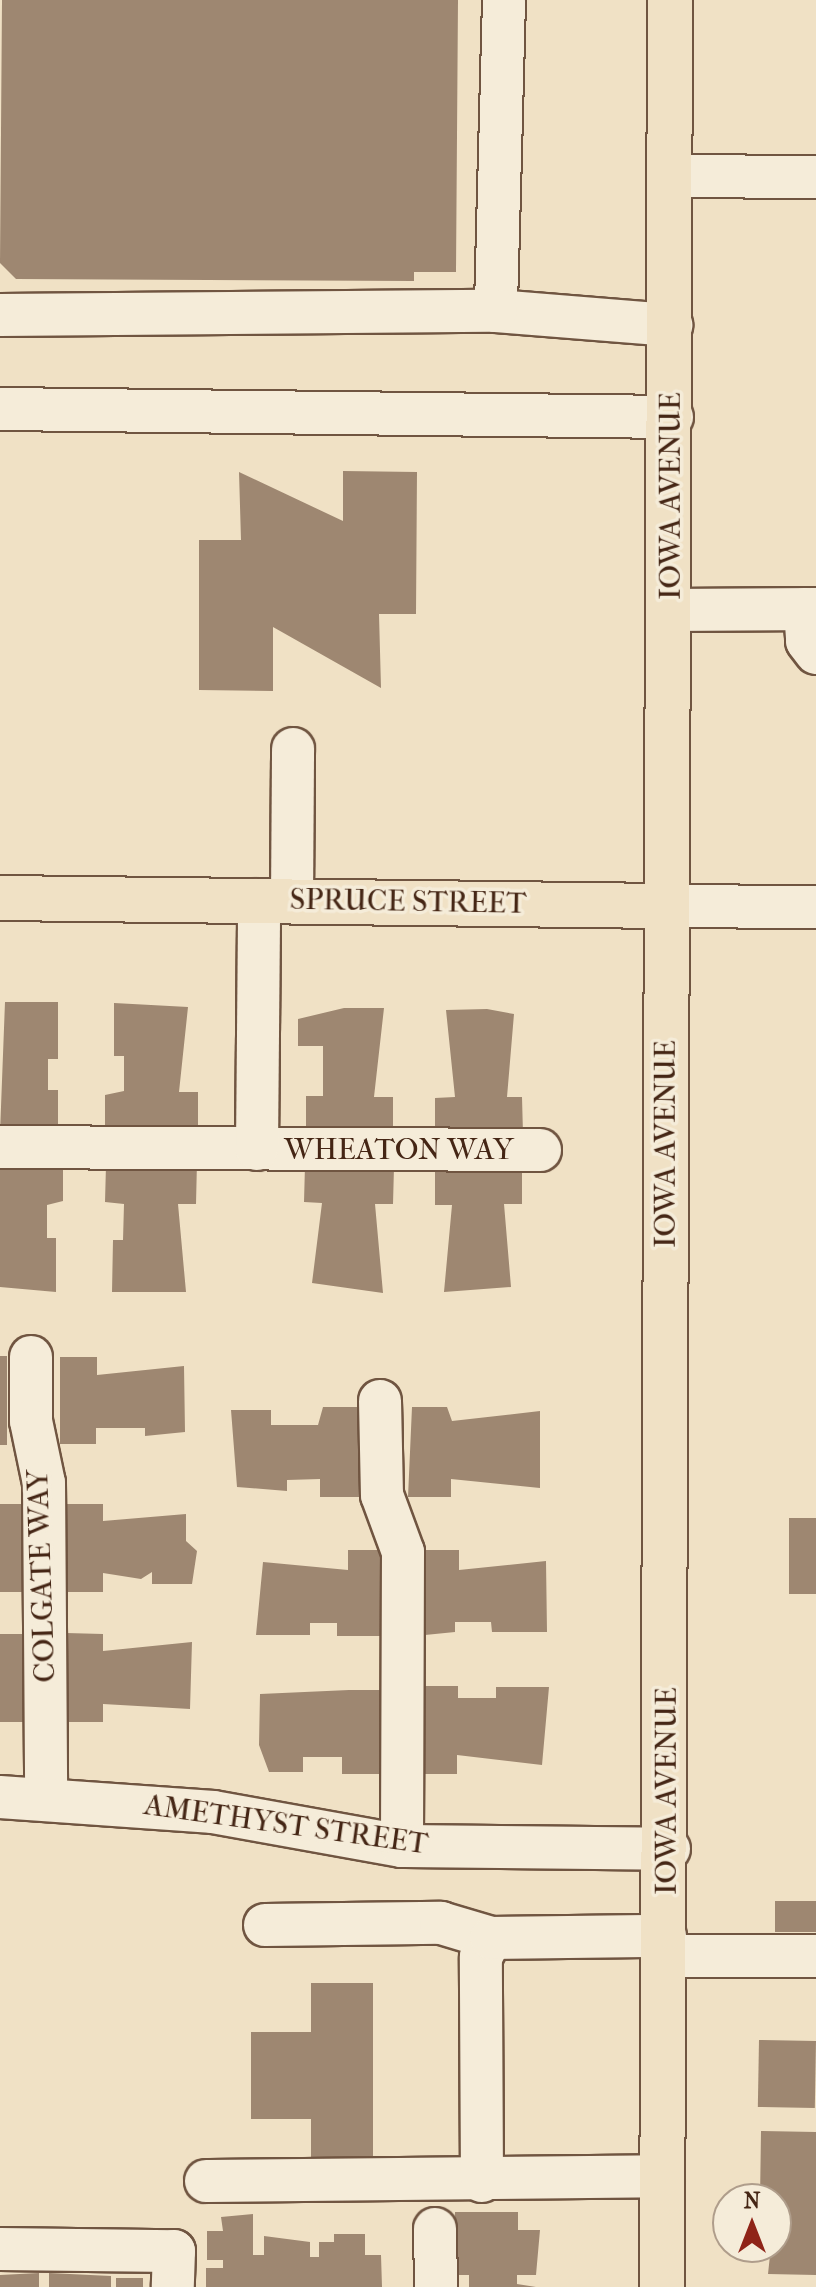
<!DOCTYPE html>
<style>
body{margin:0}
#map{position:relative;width:816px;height:2287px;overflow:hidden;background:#f0e1c5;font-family:"IM FELL French Canon",serif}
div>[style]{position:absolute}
.building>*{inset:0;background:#9e8771;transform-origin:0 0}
.roads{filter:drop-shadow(2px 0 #705541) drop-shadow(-2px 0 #705541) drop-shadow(0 2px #705541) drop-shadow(0 -2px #705541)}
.minor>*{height:42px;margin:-21px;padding:0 21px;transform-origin:21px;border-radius:21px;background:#f5ecd9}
.major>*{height:44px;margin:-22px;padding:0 22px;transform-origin:22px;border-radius:22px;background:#f0e1c5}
span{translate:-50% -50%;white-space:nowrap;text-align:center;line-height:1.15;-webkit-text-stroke:7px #f5ecd9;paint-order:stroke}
.street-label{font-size:30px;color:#452615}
.north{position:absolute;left:712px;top:2183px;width:80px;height:80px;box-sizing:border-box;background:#f5ecd9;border:2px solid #af9d8b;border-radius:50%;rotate:0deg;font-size:22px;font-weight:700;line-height:32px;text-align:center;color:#452615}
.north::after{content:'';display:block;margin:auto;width:28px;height:36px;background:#8f2418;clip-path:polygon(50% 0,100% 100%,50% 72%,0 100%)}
</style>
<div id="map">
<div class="building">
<i style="clip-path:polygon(2px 0,458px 0,456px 272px,414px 272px,414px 281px,16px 279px,0 263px)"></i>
<i style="clip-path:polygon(343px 471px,417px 472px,416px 614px,379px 614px,381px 688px,273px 627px,273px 691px,199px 690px,199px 540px,241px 540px,239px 472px,343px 521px)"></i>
<i style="clip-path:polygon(5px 1002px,58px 1002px,58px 1059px,48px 1059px,48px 1090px,58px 1090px,58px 1133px,0 1133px)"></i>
<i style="clip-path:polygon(114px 1003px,188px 1007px,179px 1092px,198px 1092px,198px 1135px,105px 1131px,105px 1095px,124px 1091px,124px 1056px,114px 1056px)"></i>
<i style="clip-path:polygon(344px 1008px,384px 1008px,374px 1097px,393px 1097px,393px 1134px,306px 1133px,306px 1096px,323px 1096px,323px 1046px,298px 1046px,298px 1019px)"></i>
<i style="clip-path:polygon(487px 1009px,514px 1014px,507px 1097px,522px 1097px,523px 1134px,435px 1135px,435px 1098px,455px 1097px,446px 1010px)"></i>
<i style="clip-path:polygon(0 1160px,63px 1165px,63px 1201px,47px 1205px,47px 1238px,56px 1238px,56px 1292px,0 1287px)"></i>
<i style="clip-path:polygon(197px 1162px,196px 1204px,178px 1204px,186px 1292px,112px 1292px,113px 1240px,123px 1240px,124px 1204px,105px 1202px,106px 1165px)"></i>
<i style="clip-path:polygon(305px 1165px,394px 1167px,393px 1204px,375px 1204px,383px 1293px,312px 1283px,322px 1203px,304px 1202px)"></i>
<i style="clip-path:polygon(435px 1167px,522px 1167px,522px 1204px,504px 1204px,511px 1287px,444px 1292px,452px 1205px,435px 1205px)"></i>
<i style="left:0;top:1356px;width:7px;height:89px"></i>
<i style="clip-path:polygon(60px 1357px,97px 1357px,97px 1375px,184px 1366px,185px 1432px,145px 1436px,145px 1428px,96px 1428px,96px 1444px,60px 1444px)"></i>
<i style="clip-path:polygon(323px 1407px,360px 1407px,364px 1497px,320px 1497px,320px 1479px,287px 1480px,287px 1491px,237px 1487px,231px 1410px,271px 1410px,271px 1425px,318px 1425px)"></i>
<i style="clip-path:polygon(412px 1407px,447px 1407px,452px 1421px,540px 1411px,540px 1488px,451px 1479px,451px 1497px,408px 1497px)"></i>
<i style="left:0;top:1504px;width:34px;height:88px"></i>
<i style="clip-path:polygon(66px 1504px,103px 1504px,103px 1521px,186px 1514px,186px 1541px,197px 1551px,192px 1584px,152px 1584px,152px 1572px,141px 1579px,103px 1573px,103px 1592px,67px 1592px)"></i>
<i style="left:789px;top:1518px;width:27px;height:76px"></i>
<i style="clip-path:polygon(348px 1550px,389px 1550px,389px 1636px,337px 1636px,337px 1623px,310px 1623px,310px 1635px,256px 1635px,263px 1562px,348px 1570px)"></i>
<i style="clip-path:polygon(414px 1550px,459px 1550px,459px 1570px,546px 1561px,547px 1632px,492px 1632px,491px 1622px,455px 1622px,455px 1632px,415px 1636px)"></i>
<i style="clip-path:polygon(66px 1633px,103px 1634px,103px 1651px,192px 1642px,190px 1709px,103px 1704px,103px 1722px,65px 1722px)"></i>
<i style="left:0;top:1634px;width:34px;height:88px"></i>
<i style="clip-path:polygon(413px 1686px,458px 1686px,458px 1698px,496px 1698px,496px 1687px,549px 1687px,542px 1765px,457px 1755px,457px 1774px,413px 1774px)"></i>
<i style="clip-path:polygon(349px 1690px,388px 1690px,388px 1774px,342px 1774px,342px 1757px,303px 1757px,303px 1772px,269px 1772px,259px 1745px,260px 1694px)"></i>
<i style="left:775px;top:1901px;width:41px;height:31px"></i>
<i style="clip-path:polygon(311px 1983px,373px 1983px,373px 2167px,311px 2167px,311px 2119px,251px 2119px,251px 2032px,311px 2032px)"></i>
<i style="left:759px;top:2040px;width:57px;height:67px;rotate:1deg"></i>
<i style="clip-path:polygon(761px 2131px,816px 2132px,816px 2275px,768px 2274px,776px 2199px,760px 2199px)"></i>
<i style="clip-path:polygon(455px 2212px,518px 2212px,518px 2230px,540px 2230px,536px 2275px,517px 2275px,517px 2284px,536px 2287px,469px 2287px,469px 2275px,453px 2275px)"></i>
<i style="clip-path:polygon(253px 2214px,253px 2255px,264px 2255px,264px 2236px,310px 2242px,310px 2257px,319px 2257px,319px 2242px,334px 2242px,334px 2234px,365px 2234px,365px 2255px,381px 2255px,382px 2287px,206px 2287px,206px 2268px,223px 2268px,223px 2260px,207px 2260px,207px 2231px,223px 2231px,221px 2217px)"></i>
<i style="clip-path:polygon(39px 2273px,39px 2287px,0 2287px,0 2275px)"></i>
<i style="clip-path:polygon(49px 2273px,111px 2276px,111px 2287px,49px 2287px)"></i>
<i style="left:116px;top:2278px;width:27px;height:9px"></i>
</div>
<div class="roads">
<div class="minor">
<i style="left:504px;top:0;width:311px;rotate:91.5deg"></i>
<i style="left:496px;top:311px;width:176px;rotate:4.6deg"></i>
<i style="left:672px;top:176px;width:144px;rotate:0.4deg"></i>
<i style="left:0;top:315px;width:496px;rotate:-0.5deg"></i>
<i style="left:0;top:409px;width:672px;rotate:0.68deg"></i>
<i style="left:805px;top:609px;width:32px;rotate:86deg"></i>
<i style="left:807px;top:641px;width:15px;rotate:53deg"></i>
<i style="left:671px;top:610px;width:145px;rotate:-0.4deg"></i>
<i style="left:292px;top:900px;width:151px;rotate:-89.6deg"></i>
<i style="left:665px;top:906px;width:151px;rotate:0.4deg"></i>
<i style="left:0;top:1147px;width:540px;rotate:0.32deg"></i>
<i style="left:257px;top:1149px;width:249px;rotate:-89.5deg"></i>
<i style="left:31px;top:1357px;width:64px;rotate:90deg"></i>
<i style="left:31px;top:1421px;width:63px;rotate:78.2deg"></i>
<i style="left:44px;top:1483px;width:312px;rotate:89.6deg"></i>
<i style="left:380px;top:1401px;width:94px;rotate:88.8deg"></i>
<i style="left:382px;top:1495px;width:61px;rotate:69.8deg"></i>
<i style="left:403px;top:1552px;width:294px;rotate:90.2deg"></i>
<i style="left:0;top:1797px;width:214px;rotate:4deg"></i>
<i style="left:213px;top:1812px;width:192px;rotate:10.2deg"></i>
<i style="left:402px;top:1846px;width:267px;rotate:0.6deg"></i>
<i style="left:265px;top:1925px;width:176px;rotate:-0.7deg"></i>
<i style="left:441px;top:1923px;width:52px;rotate:16.7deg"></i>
<i style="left:665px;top:1956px;width:151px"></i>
<i style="left:206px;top:2181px;width:457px;rotate:-0.6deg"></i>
<i style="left:482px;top:2181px;width:224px;rotate:-90.3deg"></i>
<i style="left:481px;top:1957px;width:21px;rotate:-62deg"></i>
<i style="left:491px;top:1938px;width:174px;rotate:-0.7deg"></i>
<i style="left:435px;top:2229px;width:58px;rotate:89deg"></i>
<i style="left:0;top:2249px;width:174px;rotate:0.7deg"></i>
<i style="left:174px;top:2251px;width:36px;rotate:92deg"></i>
</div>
<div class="major">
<i style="left:0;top:898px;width:665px;rotate:0.69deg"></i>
<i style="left:662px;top:2287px;width:2287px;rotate:-89.8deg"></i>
</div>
</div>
<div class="street-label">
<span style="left:671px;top:496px;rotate:-90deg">IOWA AVENUE</span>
<span style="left:408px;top:902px;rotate:1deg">SPRUCE STREET</span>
<span style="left:666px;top:1144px;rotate:-90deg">IOWA AVENUE</span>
<span style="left:399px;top:1150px">WHEATON WAY</span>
<span style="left:42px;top:1576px;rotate:-92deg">COLGATE WAY</span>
<span style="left:667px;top:1791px;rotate:-90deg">IOWA AVENUE</span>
<span style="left:286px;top:1825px;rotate:8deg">AMETHYST STREET</span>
</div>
<div class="north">N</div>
</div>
